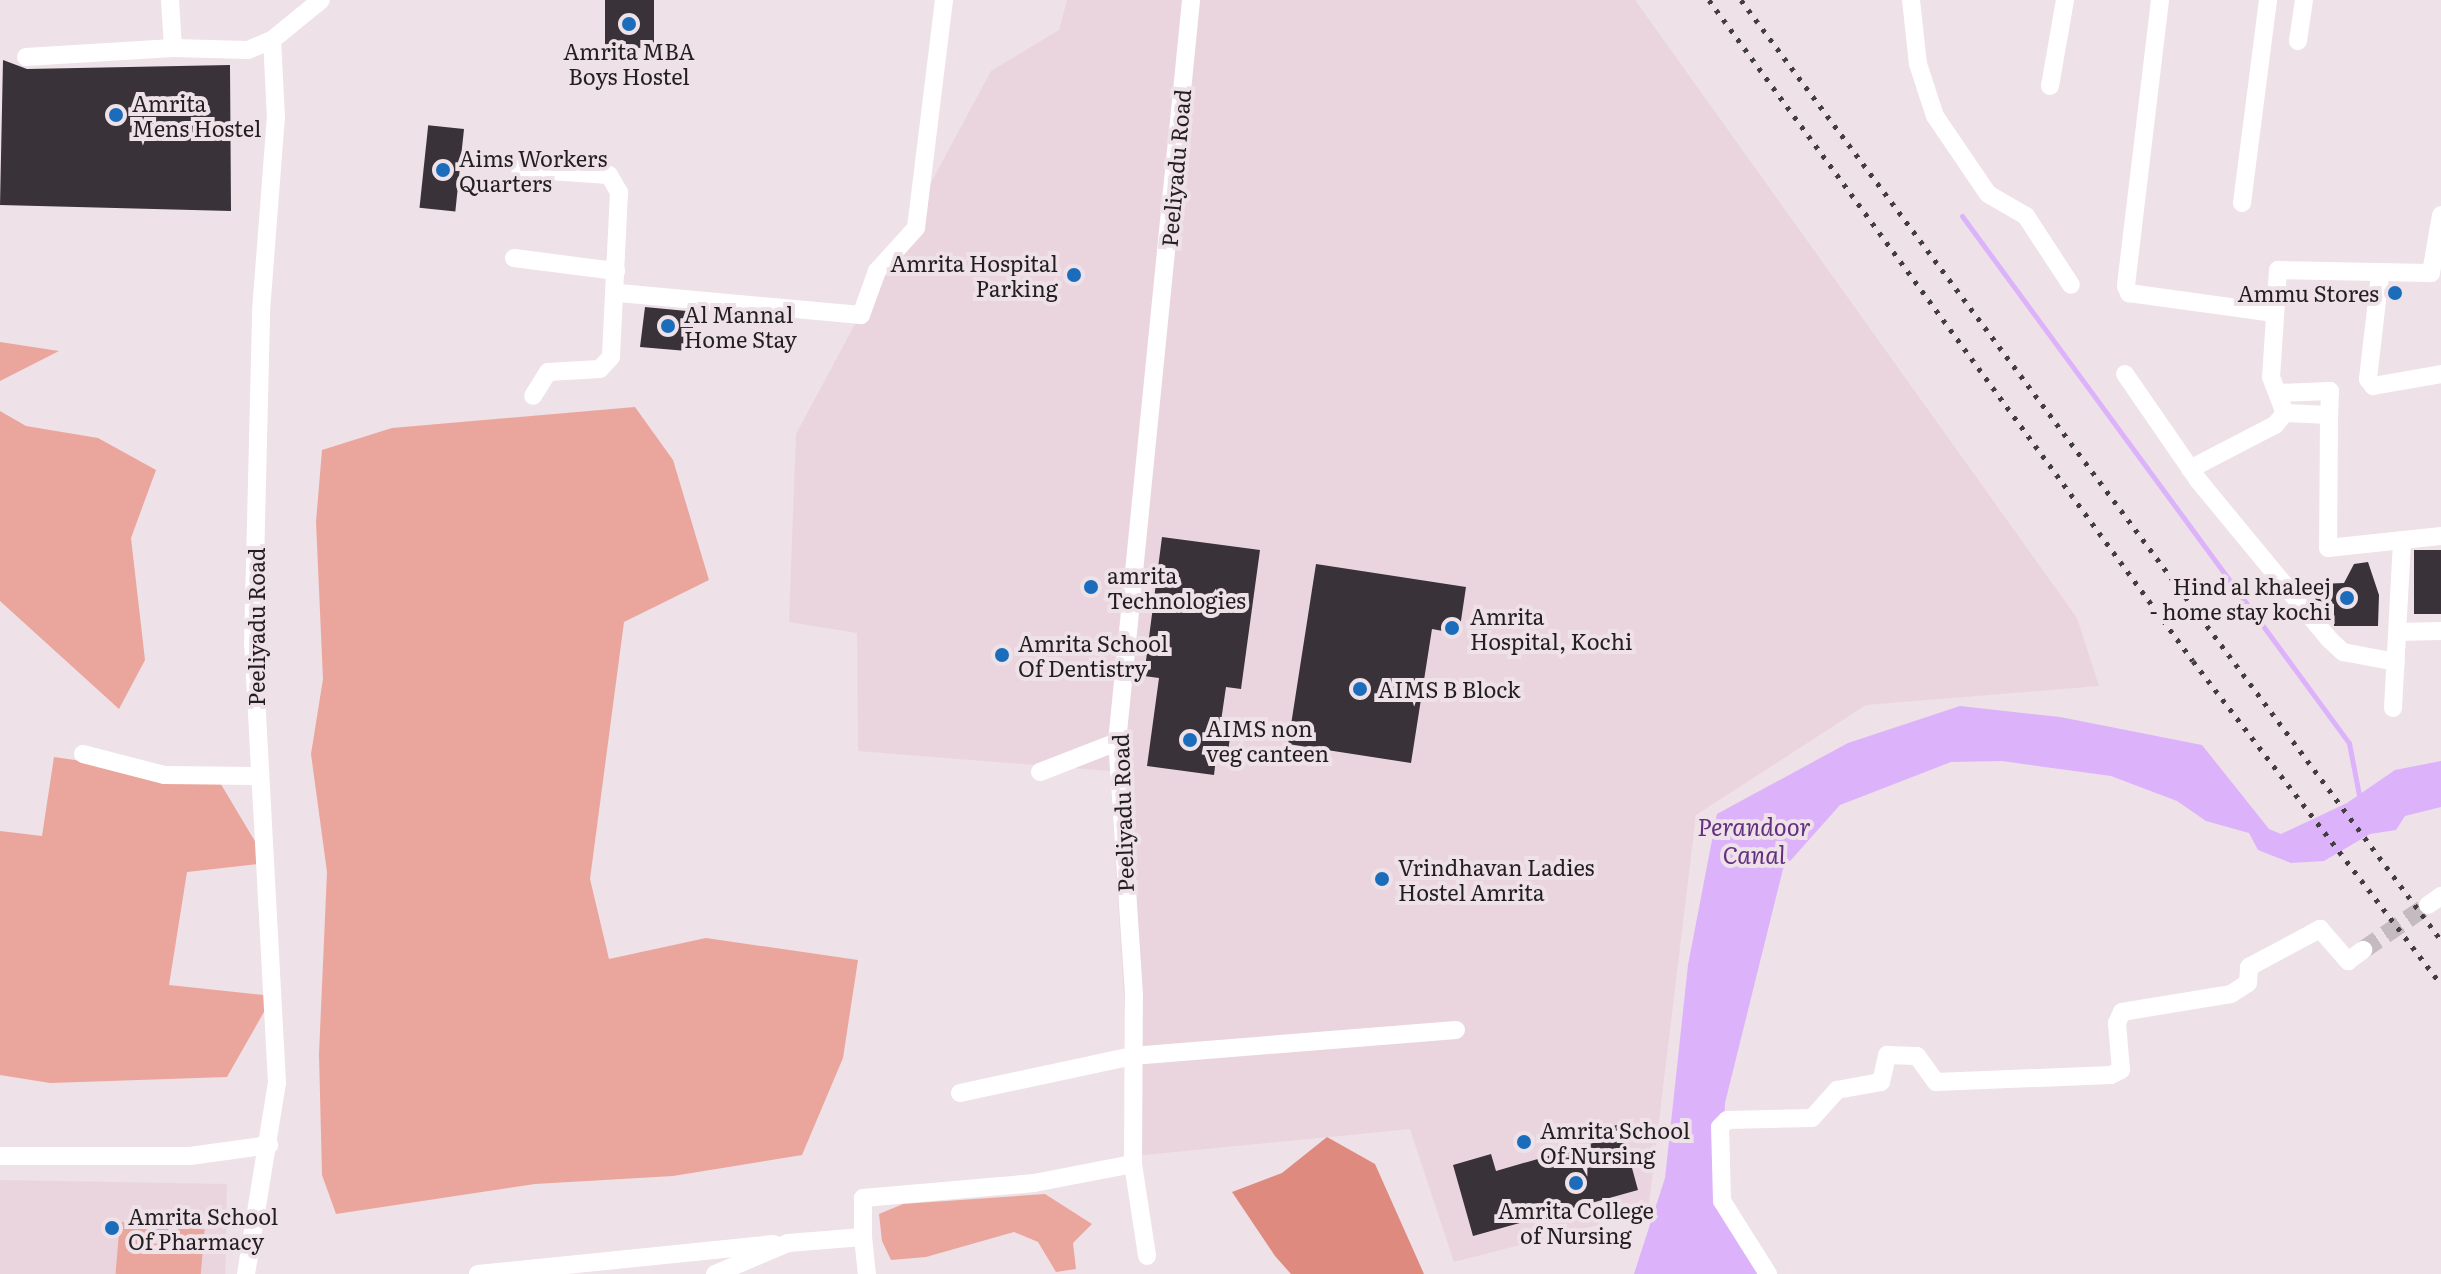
<!DOCTYPE html>
<style>
body{margin:0}
#map{position:relative;width:2441px;height:1274px;overflow:hidden;background:#eee1e7;font-family:Literata,serif}
div>[style]{position:absolute}
.built>*{inset:0;background:#ead5df;transform-origin:0 0}
.green>*{inset:0;background:#eaa69c;transform-origin:0 0}
.forest>*{inset:0;background:#df8a7f}
.water>*{inset:0;background:#dcb3fa}
.stream>*{height:5px;margin:-2.5px;padding:0 2.5px;transform-origin:2.5px;border-radius:2.5px;background:#dcb3fa}
.building>*{inset:0;background:#3a3239;transform-origin:0 0}
.street-tunnel>*{height:18px;margin-top:-9px;transform-origin:0;background:repeating-linear-gradient(90deg,#c5babf 0 18px,transparent 0 27px)}
.street>*{height:18px;margin:-9px;padding:0 9px;transform-origin:9px;border-radius:9px;background:#fff}
.rail>*{height:5px;margin-top:-2.5px;transform-origin:0;background:repeating-linear-gradient(90deg,#423d40 0 4px,transparent 0 12px)}
.dots>*{width:22px;height:22px;translate:-50% -50%;box-sizing:border-box;border:4px solid #eee1e7;border-radius:50%}
span{translate:-50% -50%;white-space:nowrap;text-align:center;line-height:1.15;-webkit-text-stroke:8px #eee1e7;paint-order:stroke}
.poi-label{font-size:22px;color:#231f21}
.left{translate:0 -50%;text-align:left}
.right{translate:-100% -50%;text-align:right}
.street-label{font-size:22px;color:#231f21}
.water-label{font-size:24px;color:#623080;font-style:italic}
</style>
<div id="map">
<div class="built">
<i style="clip-path:polygon(1067px 0,1635px 0,2077px 618px,2099px 686px,1866px 705px,1696px 815px,1648px 1212px,1454px 1262px,1410px 1129px,1134px 1156px,1110px 771px,858px 751px,857px 633px,789px 622px,796px 434px,991px 71px,1059px 30px)"></i>
<i style="left:0;top:1180px;width:227px;height:94px;rotate:1deg"></i>
</div>
<div class="green">
<i style="clip-path:polygon(0 342px,59px 351px,0 381px)"></i>
<i style="clip-path:polygon(635px 407px,673px 460px,709px 580px,624px 622px,590px 879px,609px 959px,706px 938px,858px 960px,843px 1058px,802px 1155px,673px 1176px,535px 1184px,336px 1214px,322px 1175px,319px 1054px,327px 872px,311px 754px,323px 679px,316px 522px,322px 450px,392px 428px)"></i>
<i style="clip-path:polygon(0 411px,26px 426px,98px 438px,156px 470px,131px 538px,145px 660px,119px 709px,0 601px)"></i>
<i style="clip-path:polygon(54px 757px,219px 781px,268px 863px,187px 872px,169px 985px,273px 996px,227px 1077px,50px 1083px,0 1075px,0 831px,42px 836px)"></i>
<i style="clip-path:polygon(1045px 1194px,1092px 1224px,1073px 1243px,1076px 1269px,1056px 1272px,1038px 1242px,1014px 1232px,926px 1257px,891px 1260px,882px 1241px,879px 1214px,903px 1204px)"></i>
<i style="left:120px;top:1222px;width:85px;height:52px;rotate:5deg"></i>
</div>
<div class="forest">
<i style="clip-path:polygon(1327px 1137px,1375px 1164px,1424px 1274px,1291px 1274px,1275px 1256px,1232px 1192px,1282px 1173px)"></i>
</div>
<div class="water">
<i style="clip-path:polygon(1960px 706px,2060px 717px,2202px 745px,2269px 829px,2281px 834px,2347px 803px,2395px 770px,2441px 761px,2441px 807px,2405px 816px,2396px 830px,2370px 834px,2324px 861px,2291px 863px,2258px 850px,2249px 833px,2206px 821px,2177px 801px,2111px 776px,2002px 761px,1951px 762px,1840px 805px,1783px 869px,1725px 1103px,1721px 1209px,1764px 1274px,1634px 1274px,1665px 1178px,1688px 965px,1717px 814px,1848px 743px)"></i>
</div>
<div class="stream">
<i style="left:1962px;top:216px;width:654px;rotate:53.71deg"></i>
<i style="left:2349px;top:743px;width:53px;rotate:79.1deg"></i>
</div>
<div class="building">
<i style="left:605px;top:0;width:49px;height:48px"></i>
<i style="clip-path:polygon(3px 60px,27px 69px,230px 65px,231px 211px,0 205px)"></i>
<i style="left:464px;top:129px;width:83px;height:36px;rotate:96deg"></i>
<i style="clip-path:polygon(645px 307px,697px 312px,687px 351px,640px 347px)"></i>
<i style="clip-path:polygon(1162px 537px,1260px 550px,1241px 689px,1226px 687px,1220px 728px,1231px 730px,1228px 752px,1217px 750px,1214px 775px,1147px 766px,1159px 678px,1144px 676px)"></i>
<i style="left:2441px;top:550px;width:64px;height:27px;rotate:90deg"></i>
<i style="clip-path:polygon(2368px 562px,2379px 595px,2378px 626px,2334px 626px,2334px 604px,2315px 600px,2319px 584px,2344px 583px,2354px 564px)"></i>
<i style="clip-path:polygon(1316px 564px,1466px 587px,1459px 634px,1432px 629px,1411px 763px,1288px 744px)"></i>
<i style="clip-path:polygon(1620px 1124px,1638px 1190px,1473px 1236px,1453px 1165px,1491px 1154px,1496px 1171px,1600px 1141px,1597px 1131px)"></i>
</div>
<div class="street-tunnel">
<i style="left:2363px;top:950px;width:79px;rotate:-34.7deg"></i>
</div>
<div class="street">
<i style="left:170px;top:0;width:48px;rotate:86.4deg"></i>
<i style="left:173px;top:48px;width:75px;rotate:1.5deg"></i>
<i style="left:248px;top:50px;width:26px;rotate:-23deg"></i>
<i style="left:1911px;top:0;width:64px;rotate:83.8deg"></i>
<i style="left:1918px;top:64px;width:55px;rotate:71.9deg"></i>
<i style="left:1935px;top:116px;width:94px;rotate:55.8deg"></i>
<i style="left:1988px;top:194px;width:44px;rotate:30.1deg"></i>
<i style="left:2026px;top:216px;width:82px;rotate:56.9deg"></i>
<i style="left:2160px;top:0;width:288px;rotate:96.8deg"></i>
<i style="left:2126px;top:286px;width:8px;rotate:67deg"></i>
<i style="left:2129px;top:293px;width:145px;rotate:7.9deg"></i>
<i style="left:2298px;top:41px;width:41px;rotate:-81.7deg"></i>
<i style="left:26px;top:57px;width:147px;rotate:-3.5deg"></i>
<i style="left:2050px;top:86px;width:87px;rotate:-80.1deg"></i>
<i style="left:520px;top:169px;width:89px;rotate:3.9deg"></i>
<i style="left:609px;top:175px;width:20px;rotate:60deg"></i>
<i style="left:619px;top:192px;width:165px;rotate:92.8deg"></i>
<i style="left:611px;top:357px;width:16px;rotate:133deg"></i>
<i style="left:600px;top:369px;width:52px;rotate:176.7deg"></i>
<i style="left:548px;top:372px;width:28px;rotate:122deg"></i>
<i style="left:2242px;top:203px;width:205px;rotate:-82.7deg"></i>
<i style="left:2441px;top:215px;width:59px;rotate:99.8deg"></i>
<i style="left:2431px;top:273px;width:153px;rotate:-178.9deg"></i>
<i style="left:2278px;top:270px;width:107px;rotate:93.7deg"></i>
<i style="left:2271px;top:377px;width:39px;rotate:69deg"></i>
<i style="left:2285px;top:413px;width:44px;rotate:2.6deg"></i>
<i style="left:2329px;top:415px;width:133px;rotate:90.4deg"></i>
<i style="left:2328px;top:548px;width:114px;rotate:-6.1deg"></i>
<i style="left:514px;top:258px;width:103px;rotate:7.3deg"></i>
<i style="left:2380px;top:275px;width:105px;rotate:96.6deg"></i>
<i style="left:2368px;top:379px;width:9px;rotate:54deg"></i>
<i style="left:2373px;top:386px;width:69px;rotate:-10deg"></i>
<i style="left:619px;top:293px;width:243px;rotate:5.2deg"></i>
<i style="left:861px;top:315px;width:47px;rotate:-70deg"></i>
<i style="left:877px;top:271px;width:58px;rotate:-47.8deg"></i>
<i style="left:916px;top:228px;width:230px;rotate:-83deg"></i>
<i style="left:2125px;top:374px;width:129px;rotate:55.4deg"></i>
<i style="left:2198px;top:480px;width:207px;rotate:50.5deg"></i>
<i style="left:2330px;top:640px;width:18px;rotate:43deg"></i>
<i style="left:2343px;top:652px;width:54px;rotate:10.7deg"></i>
<i style="left:2278px;top:393px;width:52px;rotate:-2.2deg"></i>
<i style="left:2330px;top:391px;width:24px;rotate:92deg"></i>
<i style="left:2190px;top:469px;width:96px;rotate:-27.4deg"></i>
<i style="left:2275px;top:425px;width:16px;rotate:-50deg"></i>
<i style="left:2398px;top:632px;width:43px;rotate:-1.3deg"></i>
<i style="left:2393px;top:708px;width:166px;rotate:-86.9deg"></i>
<i style="left:83px;top:754px;width:84px;rotate:14.5deg"></i>
<i style="left:164px;top:775px;width:96px;rotate:0.6deg"></i>
<i style="left:1040px;top:772px;width:83px;rotate:-21.3deg"></i>
<i style="left:2428px;top:905px;width:16px;rotate:-35deg"></i>
<i style="left:960px;top:1093px;width:176px;rotate:-12.1deg"></i>
<i style="left:1132px;top:1056px;width:325px;rotate:-4.6deg"></i>
<i style="left:0;top:1156px;width:190px"></i>
<i style="left:190px;top:1156px;width:80px;rotate:-7.9deg"></i>
<i style="left:1133px;top:1164px;width:93px;rotate:81.3deg"></i>
<i style="left:863px;top:1237px;width:37px;rotate:84deg"></i>
<i style="left:246px;top:1274px;width:193px;rotate:-80.8deg"></i>
<i style="left:277px;top:1083px;width:439px;rotate:-93.1deg"></i>
<i style="left:253px;top:645px;width:334px;rotate:-88.6deg"></i>
<i style="left:261px;top:311px;width:194px;rotate:-85.6deg"></i>
<i style="left:276px;top:118px;width:78px;rotate:-92.9deg"></i>
<i style="left:272px;top:40px;width:63px;rotate:-39.2deg"></i>
<i style="left:478px;top:1274px;width:297px;rotate:-5.8deg"></i>
<i style="left:715px;top:1274px;width:79px;rotate:-23deg"></i>
<i style="left:788px;top:1243px;width:75px;rotate:-4.6deg"></i>
<i style="left:863px;top:1237px;width:39px;rotate:-90deg"></i>
<i style="left:863px;top:1198px;width:172px;rotate:-5deg"></i>
<i style="left:1034px;top:1183px;width:101px;rotate:-10.9deg"></i>
<i style="left:1133px;top:1164px;width:169px;rotate:-89.7deg"></i>
<i style="left:1134px;top:995px;width:254px;rotate:-93.8deg"></i>
<i style="left:1117px;top:742px;width:746px;rotate:-84.3deg"></i>
<i style="left:1768px;top:1274px;width:86px;rotate:-122.2deg"></i>
<i style="left:1722px;top:1201px;width:74px;rotate:-91.5deg"></i>
<i style="left:1720px;top:1127px;width:10px;rotate:-45deg"></i>
<i style="left:1727px;top:1120px;width:85px;rotate:-1.3deg"></i>
<i style="left:1812px;top:1118px;width:38px;rotate:-48deg"></i>
<i style="left:1837px;top:1090px;width:45px;rotate:-10.3deg"></i>
<i style="left:1881px;top:1082px;width:28px;rotate:-77deg"></i>
<i style="left:1887px;top:1055px;width:30px;rotate:2deg"></i>
<i style="left:1917px;top:1056px;width:32px;rotate:54deg"></i>
<i style="left:1936px;top:1082px;width:175px;rotate:-2.3deg"></i>
<i style="left:2111px;top:1075px;width:11px;rotate:-27deg"></i>
<i style="left:2121px;top:1070px;width:47px;rotate:-94.9deg"></i>
<i style="left:2117px;top:1023px;width:12px;rotate:-66deg"></i>
<i style="left:2122px;top:1012px;width:110px;rotate:-9.4deg"></i>
<i style="left:2231px;top:994px;width:20px;rotate:-33deg"></i>
<i style="left:2248px;top:983px;width:16px;rotate:-86deg"></i>
<i style="left:2249px;top:967px;width:81px;rotate:-28.2deg"></i>
<i style="left:2320px;top:929px;width:43px;rotate:48.8deg"></i>
<i style="left:2348px;top:961px;width:19px;rotate:-36deg"></i>
</div>
<div class="rail">
<i style="left:1709px;top:0;width:819px;rotate:53.79deg"></i>
<i style="left:2193px;top:661px;width:407px;rotate:52.5deg"></i>
<i style="left:1741px;top:0;width:1172px;rotate:53.33deg"></i>
</div>
<div class="dots">
<i style="left:629px;top:24px;background:#1b6dbc"></i>
<i style="left:116px;top:115px;background:#1b6dbc"></i>
<i style="left:443px;top:170px;background:#1b6dbc"></i>
<i style="left:1074px;top:275px;background:#1b6dbc"></i>
<i style="left:2395px;top:293px;background:#1b6dbc"></i>
<i style="left:668px;top:326px;background:#1b6dbc"></i>
<i style="left:1091px;top:587px;background:#1b6dbc"></i>
<i style="left:2347px;top:598px;background:#1b6dbc"></i>
<i style="left:1452px;top:628px;background:#1b6dbc"></i>
<i style="left:1002px;top:655px;background:#1b6dbc"></i>
<i style="left:1360px;top:689px;background:#1b6dbc"></i>
<i style="left:1190px;top:740px;background:#1b6dbc"></i>
<i style="left:1382px;top:879px;background:#1b6dbc"></i>
<i style="left:1524px;top:1142px;background:#1b6dbc"></i>
<i style="left:1576px;top:1183px;background:#1b6dbc"></i>
<i style="left:112px;top:1228px;background:#1b6dbc"></i>
</div>
<div class="poi-label">
<span style="left:629px;top:63px">Amrita MBA<br>Boys Hostel</span>
<span class="left" style="left:132px;top:115px">Amrita<br>Mens Hostel</span>
<span class="left" style="left:459px;top:170px">Aims Workers<br>Quarters</span>
<span class="right" style="left:1058px;top:275px">Amrita Hospital<br>Parking</span>
<span class="right" style="left:2379px;top:293px">Ammu Stores</span>
<span class="left" style="left:684px;top:326px">Al Mannal<br>Home Stay</span>
<span class="left" style="left:1107px;top:587px">amrita<br>Technologies</span>
<span class="right" style="left:2331px;top:598px">Hind al khaleej<br>- home stay kochi</span>
<span class="left" style="left:1470px;top:628px">Amrita<br>Hospital, Kochi</span>
<span class="left" style="left:1018px;top:655px">Amrita School<br>Of Dentistry</span>
<span class="left" style="left:1378px;top:689px">AIMS B Block</span>
<span class="left" style="left:1206px;top:740px">AIMS non<br>veg canteen</span>
<span class="left" style="left:1398px;top:879px">Vrindhavan Ladies<br>Hostel Amrita</span>
<span class="left" style="left:1540px;top:1142px">Amrita School<br>Of Nursing</span>
<span style="left:1576px;top:1222px">Amrita College<br>of Nursing</span>
<span class="left" style="left:128px;top:1228px">Amrita School<br>Of Pharmacy</span>
</div>
<div class="street-label">
<span style="left:1175px;top:168px;rotate:-85deg">Peeliyadu Road</span>
<span style="left:256px;top:627px;rotate:-90deg">Peeliyadu Road</span>
<span style="left:1122px;top:813px;rotate:-92deg">Peeliyadu Road</span>
</div>
<div class="water-label">
<span style="left:1754px;top:840px">Perandoor<br>Canal</span>
</div>
</div>
